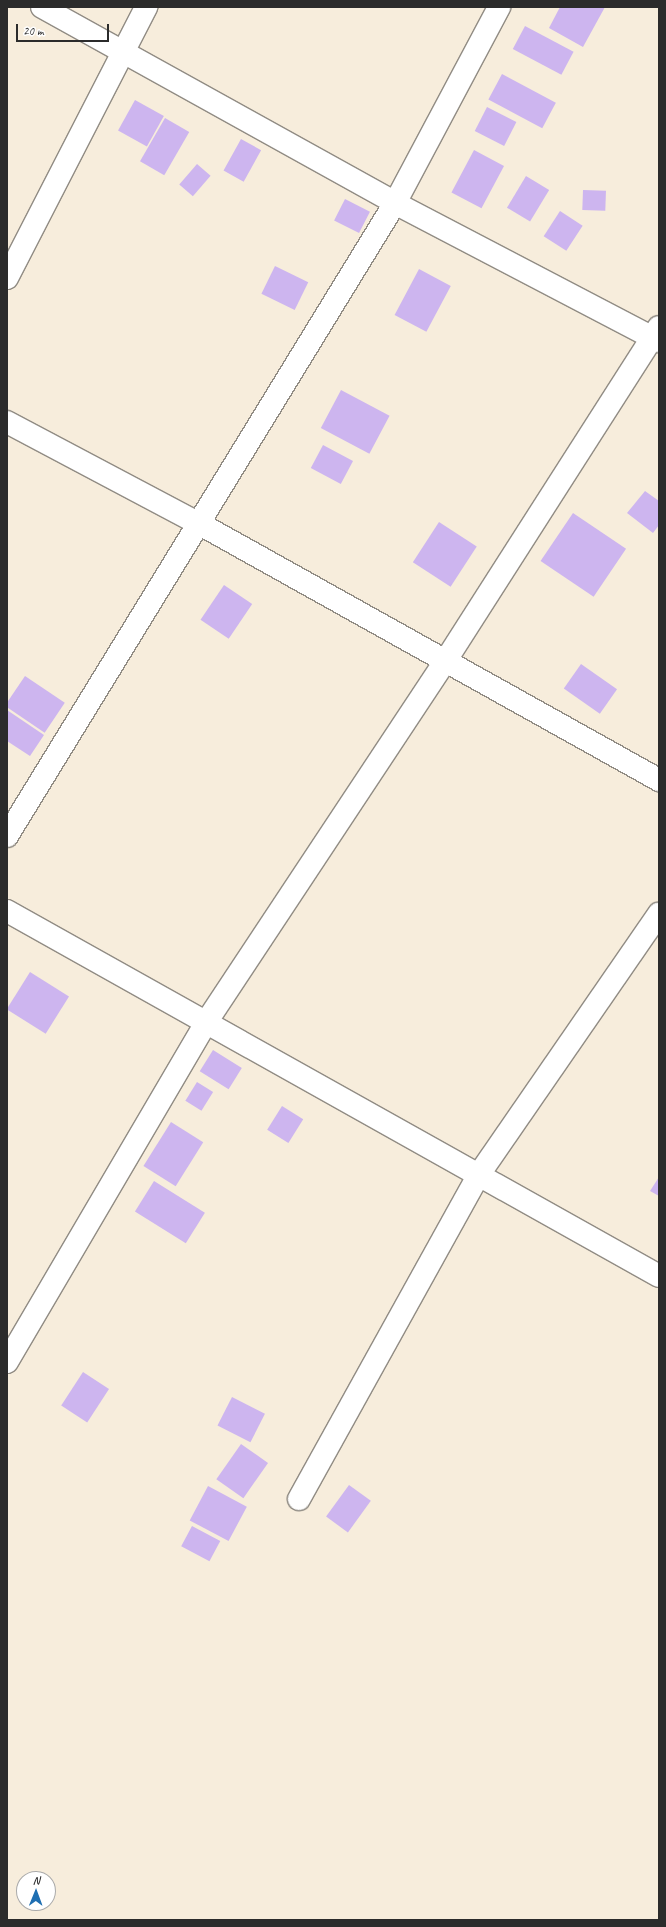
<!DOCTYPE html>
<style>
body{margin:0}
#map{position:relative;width:666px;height:1927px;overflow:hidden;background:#f7eddc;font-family:Caveat,sans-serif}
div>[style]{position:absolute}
.building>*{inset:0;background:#cdb5ef;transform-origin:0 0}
.roads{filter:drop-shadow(1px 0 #918c84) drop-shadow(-1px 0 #918c84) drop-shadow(0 1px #918c84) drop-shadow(0 -1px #918c84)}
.minor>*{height:22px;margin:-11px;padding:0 11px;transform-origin:11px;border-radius:11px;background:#fff}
span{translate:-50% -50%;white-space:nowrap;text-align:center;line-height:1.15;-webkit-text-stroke:4px #fff;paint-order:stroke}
.frame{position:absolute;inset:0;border:8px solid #2b2b2b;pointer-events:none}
.north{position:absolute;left:16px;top:1871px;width:40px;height:40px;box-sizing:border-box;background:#fff;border:1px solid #aaa;border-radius:50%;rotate:1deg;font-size:11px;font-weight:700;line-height:16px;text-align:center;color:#2b2b2b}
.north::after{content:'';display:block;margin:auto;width:14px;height:18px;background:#1f6fb2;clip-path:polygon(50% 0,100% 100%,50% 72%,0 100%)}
.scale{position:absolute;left:16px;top:24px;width:93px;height:18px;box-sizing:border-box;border:2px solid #2b2b2b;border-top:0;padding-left:5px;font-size:12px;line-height:14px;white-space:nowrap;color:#2b2b2b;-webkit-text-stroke:3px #fff;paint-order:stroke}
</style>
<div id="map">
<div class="building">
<i style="clip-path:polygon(560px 7px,605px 7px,583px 47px,549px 28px)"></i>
<i style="left:525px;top:26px;width:55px;height:26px;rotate:28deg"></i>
<i style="left:502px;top:74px;width:61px;height:29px;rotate:28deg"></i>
<i style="left:135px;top:100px;width:33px;height:35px;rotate:29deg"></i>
<i style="left:487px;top:107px;width:33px;height:27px;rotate:27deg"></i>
<i style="left:165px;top:118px;width:28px;height:50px;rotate:30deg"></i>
<i style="left:241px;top:139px;width:23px;height:36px;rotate:29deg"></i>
<i style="left:474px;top:150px;width:34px;height:48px;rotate:28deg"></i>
<i style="left:197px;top:164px;width:18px;height:27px;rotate:41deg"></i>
<i style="left:526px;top:176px;width:27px;height:37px;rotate:31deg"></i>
<i style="left:583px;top:190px;width:23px;height:20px;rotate:2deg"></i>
<i style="left:345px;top:199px;width:28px;height:24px;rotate:27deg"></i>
<i style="left:560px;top:211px;width:27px;height:30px;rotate:33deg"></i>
<i style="left:275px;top:266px;width:37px;height:31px;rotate:26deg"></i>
<i style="left:419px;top:269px;width:36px;height:52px;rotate:28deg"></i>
<i style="left:341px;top:390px;width:55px;height:43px;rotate:28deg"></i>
<i style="left:323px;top:445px;width:34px;height:26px;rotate:28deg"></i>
<i style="clip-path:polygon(645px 491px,659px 501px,659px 525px,653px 533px,627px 513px)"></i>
<i style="left:573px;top:513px;width:64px;height:58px;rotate:34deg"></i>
<i style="left:439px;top:522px;width:45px;height:48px;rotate:33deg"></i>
<i style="left:224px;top:585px;width:34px;height:42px;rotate:34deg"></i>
<i style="left:581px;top:664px;width:44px;height:30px;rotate:35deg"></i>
<i style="left:25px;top:676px;width:48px;height:36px;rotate:34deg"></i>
<i style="clip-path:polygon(7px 710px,44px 735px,30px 756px,7px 741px)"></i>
<i style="left:30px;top:972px;width:46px;height:44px;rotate:32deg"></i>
<i style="left:213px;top:1050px;width:34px;height:25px;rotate:32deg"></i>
<i style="left:197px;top:1082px;width:19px;height:22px;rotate:32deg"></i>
<i style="left:282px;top:1106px;width:25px;height:28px;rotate:32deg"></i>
<i style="left:171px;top:1122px;width:38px;height:52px;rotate:32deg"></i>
<i style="clip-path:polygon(659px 1177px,659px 1196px,650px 1191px)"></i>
<i style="left:154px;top:1181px;width:60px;height:36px;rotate:32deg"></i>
<i style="left:83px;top:1372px;width:31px;height:40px;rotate:33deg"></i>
<i style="left:232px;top:1397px;width:37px;height:32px;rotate:27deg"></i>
<i style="left:241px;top:1444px;width:33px;height:43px;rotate:35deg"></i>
<i style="left:349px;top:1485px;width:27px;height:39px;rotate:36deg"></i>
<i style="left:208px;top:1486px;width:44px;height:39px;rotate:28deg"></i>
<i style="left:192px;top:1526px;width:32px;height:23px;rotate:28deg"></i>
</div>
<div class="roads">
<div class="minor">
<i style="left:42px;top:7px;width:404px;rotate:29deg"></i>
<i style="left:395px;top:203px;width:298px;rotate:27.6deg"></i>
<i style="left:7px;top:278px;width:305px;rotate:-62.8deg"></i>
<i style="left:7px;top:422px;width:218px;rotate:27.9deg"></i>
<i style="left:200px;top:524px;width:526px;rotate:29.15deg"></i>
<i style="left:7px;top:836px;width:742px;rotate:-58.49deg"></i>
<i style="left:395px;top:203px;width:222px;rotate:-62deg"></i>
<i style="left:7px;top:911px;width:747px;rotate:29.24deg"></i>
<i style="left:7px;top:1362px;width:395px;rotate:-59.6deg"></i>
<i style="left:207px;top:1021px;width:433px;rotate:-56.5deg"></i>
<i style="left:446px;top:660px;width:395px;rotate:-57.4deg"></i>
<i style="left:299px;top:1499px;width:373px;rotate:-61deg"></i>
<i style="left:480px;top:1173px;width:315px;rotate:-55.4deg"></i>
</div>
</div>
<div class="frame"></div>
<div class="north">N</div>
<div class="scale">20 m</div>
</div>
